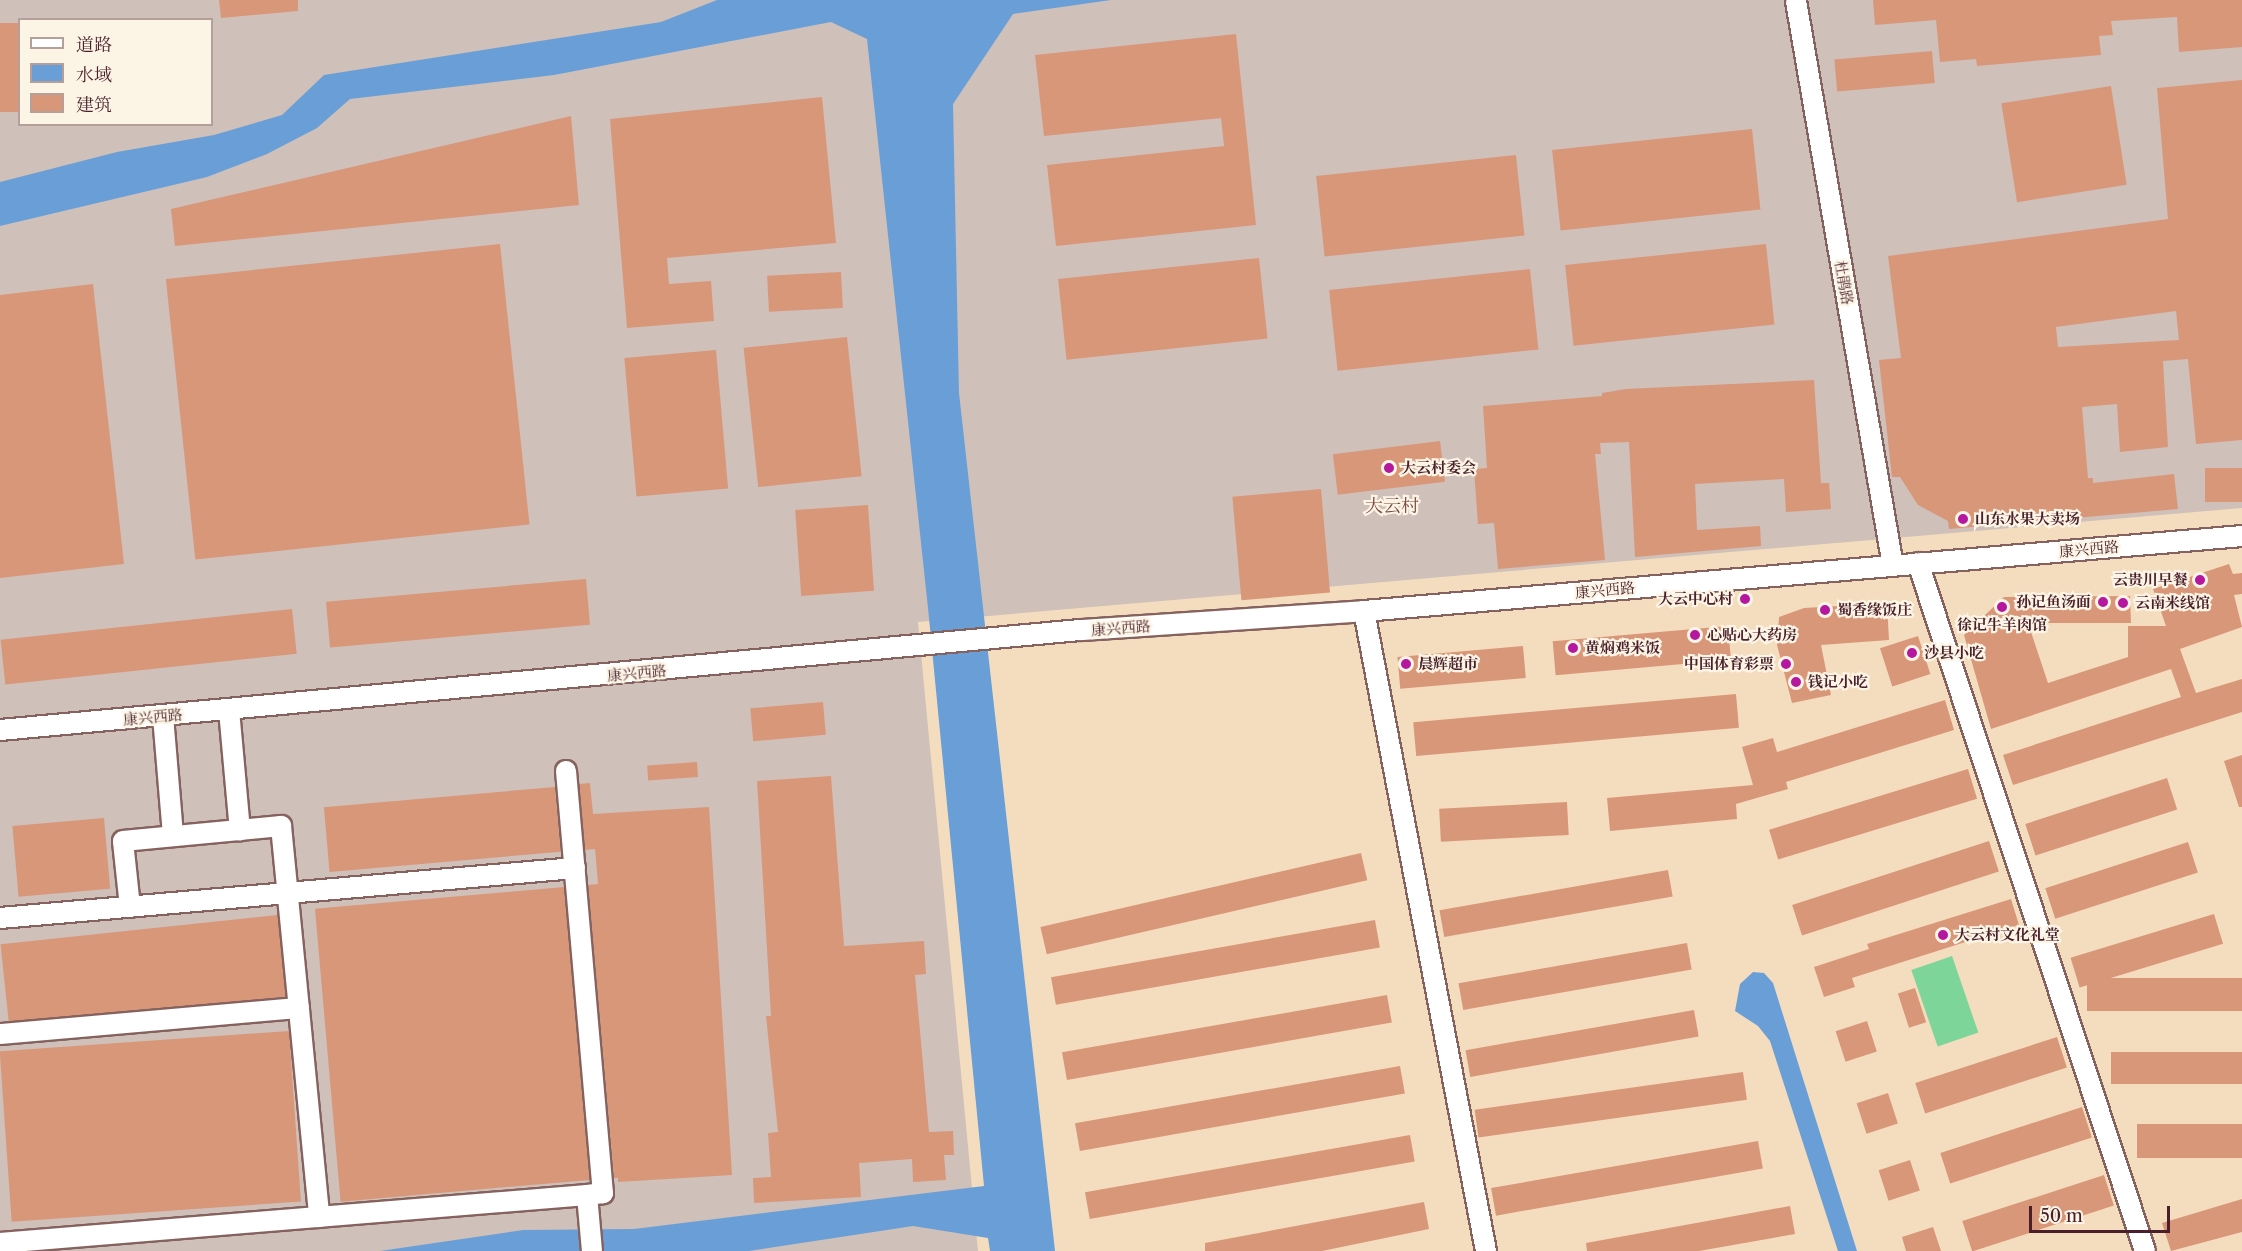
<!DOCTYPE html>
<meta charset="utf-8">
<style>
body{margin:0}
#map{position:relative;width:2242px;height:1251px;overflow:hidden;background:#f4ddbe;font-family:"Libre Caslon Text","Noto Serif SC",serif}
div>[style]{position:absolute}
.industrial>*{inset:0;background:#cfc0ba}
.green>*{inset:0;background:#7dd59a;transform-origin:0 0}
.water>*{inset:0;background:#699fd6}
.building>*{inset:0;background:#d99779;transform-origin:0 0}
.roads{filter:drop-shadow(2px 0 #86625e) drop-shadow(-2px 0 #86625e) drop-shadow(0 2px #86625e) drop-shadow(0 -2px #86625e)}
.minor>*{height:20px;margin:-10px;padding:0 10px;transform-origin:10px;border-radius:10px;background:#fff}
.dots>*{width:16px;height:16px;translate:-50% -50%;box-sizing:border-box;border:3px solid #fcf5e5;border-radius:50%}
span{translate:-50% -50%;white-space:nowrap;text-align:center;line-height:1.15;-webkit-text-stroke:4.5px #fcf5e5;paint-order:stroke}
.street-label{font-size:15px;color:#4a1f2b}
.poi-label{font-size:15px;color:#4a1f2b;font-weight:700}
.left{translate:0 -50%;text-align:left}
.right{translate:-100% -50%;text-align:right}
.quarter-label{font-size:18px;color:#7c4946}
.legend{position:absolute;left:18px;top:18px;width:195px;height:108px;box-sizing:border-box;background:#fcf5e5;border:2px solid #b59f9b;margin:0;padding:8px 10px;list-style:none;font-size:18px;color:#4a1f2b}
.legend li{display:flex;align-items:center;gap:12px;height:30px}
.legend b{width:30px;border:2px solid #b59f9b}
.scale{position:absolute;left:2029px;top:1206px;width:141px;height:27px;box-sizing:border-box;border:3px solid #4a1f2b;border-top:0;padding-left:8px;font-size:18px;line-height:21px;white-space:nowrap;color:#4a1f2b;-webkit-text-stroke:4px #fcf5e5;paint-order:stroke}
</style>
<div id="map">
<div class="industrial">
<i style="clip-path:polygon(evenodd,0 0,2242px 0,2242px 508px,918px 622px,978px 1251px,0 1251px,0 0,20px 20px,212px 20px,212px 124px,20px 124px,20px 20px)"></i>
</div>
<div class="green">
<i style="left:1952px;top:956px;width:81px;height:43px;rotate:71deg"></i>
</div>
<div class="water">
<i style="clip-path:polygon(717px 0,1111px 0,1013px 14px,953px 104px,959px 393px,1055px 1251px,990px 1251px,988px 1238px,913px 1226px,749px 1251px,380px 1251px,523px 1230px,634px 1229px,984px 1186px,928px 608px,867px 39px,831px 22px,554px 75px,350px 99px,317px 128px,267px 154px,207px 177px,0 226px,0 182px,117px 152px,214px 135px,282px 115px,324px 75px,661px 22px)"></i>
<i style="clip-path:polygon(1753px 972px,1764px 973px,1773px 983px,1857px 1251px,1838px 1251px,1770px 1041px,1758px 1026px,1735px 1011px,1740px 984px)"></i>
</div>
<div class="building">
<i style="clip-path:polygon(219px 0,298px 0,298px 11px,221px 18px)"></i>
<i style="clip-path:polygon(1873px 0,2242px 0,2242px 47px,2179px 52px,2177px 17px,2111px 21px,2113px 35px,2099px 36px,2101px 55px,1977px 66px,1976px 59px,1940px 62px,1936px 20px,1875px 25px)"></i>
<i style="left:20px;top:23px;width:89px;height:20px;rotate:90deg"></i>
<i style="clip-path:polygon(1236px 34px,1256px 225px,1056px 246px,1047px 165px,1224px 146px,1221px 118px,1044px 136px,1035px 55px)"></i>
<i style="left:1932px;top:51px;width:32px;height:98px;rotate:85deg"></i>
<i style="clip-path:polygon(evenodd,2242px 80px,2242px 440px,2196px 444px,2188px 359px,2163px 361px,2168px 447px,2120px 452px,2117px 404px,2082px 407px,2088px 478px,2093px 478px,2093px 483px,2174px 474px,2178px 509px,1949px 529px,1948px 521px,1918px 505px,1900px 477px,1892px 477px,1879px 360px,1901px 358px,1888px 256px,2168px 219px,2157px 88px,2242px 80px,2176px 311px,2179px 340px,2058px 347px,2056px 327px,2176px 311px)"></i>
<i style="left:2111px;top:86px;width:100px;height:111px;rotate:81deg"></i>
<i style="clip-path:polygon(822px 97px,836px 243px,667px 258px,669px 284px,711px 281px,714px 321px,627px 328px,610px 119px)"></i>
<i style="clip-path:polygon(571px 116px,579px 205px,175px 246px,171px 209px)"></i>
<i style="left:1752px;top:129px;width:81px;height:201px;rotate:84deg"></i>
<i style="left:1516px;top:155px;width:81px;height:201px;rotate:84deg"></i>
<i style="left:500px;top:244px;width:282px;height:336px;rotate:84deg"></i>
<i style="left:1766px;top:244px;width:81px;height:202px;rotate:84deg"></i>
<i style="left:1259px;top:258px;width:81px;height:202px;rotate:84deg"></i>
<i style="left:1530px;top:269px;width:81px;height:202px;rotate:84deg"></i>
<i style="left:841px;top:272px;width:36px;height:74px;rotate:87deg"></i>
<i style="clip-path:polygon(93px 284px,124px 564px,0 578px,0 295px)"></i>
<i style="left:847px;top:337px;width:140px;height:104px;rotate:84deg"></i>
<i style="left:716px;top:350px;width:139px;height:92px;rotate:85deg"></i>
<i style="clip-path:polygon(1814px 380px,1821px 483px,1829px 483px,1831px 509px,1786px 512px,1784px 479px,1695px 484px,1697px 530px,1760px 526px,1761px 546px,1635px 557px,1629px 442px,1600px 443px,1601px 454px,1595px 454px,1605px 560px,1498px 569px,1494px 523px,1478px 524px,1474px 469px,1487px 468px,1483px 406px,1602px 396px,1602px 393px,1626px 389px)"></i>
<i style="left:1440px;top:441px;width:41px;height:108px;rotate:83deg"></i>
<i style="left:2242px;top:468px;width:34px;height:37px;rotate:90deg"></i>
<i style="left:1321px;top:489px;width:104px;height:89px;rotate:85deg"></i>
<i style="left:868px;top:505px;width:86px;height:73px;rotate:86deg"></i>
<i style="clip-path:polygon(2229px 564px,2233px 574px,2242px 573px,2242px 594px,2234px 595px,2242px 627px,2180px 649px,2196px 693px,2242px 679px,2242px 712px,2013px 785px,2003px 755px,2181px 697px,2171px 669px,1991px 729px,1964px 635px,2004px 597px,2130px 596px,2131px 623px,2028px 623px,2048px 683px,2128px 657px,2128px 626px,2166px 626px,2153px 589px)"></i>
<i style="left:586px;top:579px;width:46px;height:261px;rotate:85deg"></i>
<i style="clip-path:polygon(1887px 603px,1889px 640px,1821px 645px,1831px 695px,1792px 703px,1777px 645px,1779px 617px,1804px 608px)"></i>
<i style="left:292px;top:609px;width:45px;height:293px;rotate:84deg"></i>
<i style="left:1728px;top:626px;width:34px;height:176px;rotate:85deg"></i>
<i style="left:1918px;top:636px;width:40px;height:40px;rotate:72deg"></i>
<i style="left:1523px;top:646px;width:32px;height:126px;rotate:85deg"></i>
<i style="left:1736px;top:694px;width:34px;height:324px;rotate:85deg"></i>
<i style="clip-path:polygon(1945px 700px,1954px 730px,1786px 782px,1788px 789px,1736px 804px,1737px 819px,1610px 831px,1607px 798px,1753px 785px,1742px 747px,1773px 738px,1777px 752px)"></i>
<i style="left:823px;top:702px;width:33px;height:73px;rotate:85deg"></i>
<i style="clip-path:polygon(2242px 755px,2242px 807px,2239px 807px,2224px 761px)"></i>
<i style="left:697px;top:762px;width:15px;height:50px;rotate:86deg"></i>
<i style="left:1968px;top:769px;width:31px;height:208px;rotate:73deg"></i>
<i style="clip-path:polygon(831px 776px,844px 946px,924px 941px,926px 974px,915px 975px,929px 1132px,953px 1131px,954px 1155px,944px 1155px,946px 1180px,913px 1182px,912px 1159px,859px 1163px,861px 1197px,754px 1203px,753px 1178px,771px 1177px,768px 1133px,778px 1132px,766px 1016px,771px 1016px,757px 781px)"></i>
<i style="left:2167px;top:778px;width:33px;height:149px;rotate:72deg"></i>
<i style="clip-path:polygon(590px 783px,593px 814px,709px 807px,732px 1175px,618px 1182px,618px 1178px,614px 1178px,588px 885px,598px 884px,595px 849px,585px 850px,579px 784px)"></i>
<i style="left:555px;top:787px;width:65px;height:232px;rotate:85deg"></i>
<i style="left:1567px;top:802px;width:33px;height:128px;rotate:87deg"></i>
<i style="left:104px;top:818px;width:71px;height:92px;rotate:85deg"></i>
<i style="left:1989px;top:841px;width:32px;height:207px;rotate:72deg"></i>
<i style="left:2188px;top:842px;width:32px;height:150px;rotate:72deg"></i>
<i style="left:1361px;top:853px;width:28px;height:329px;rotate:77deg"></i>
<i style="left:1668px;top:870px;width:27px;height:232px;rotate:80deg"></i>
<i style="left:564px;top:887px;width:294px;height:250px;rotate:85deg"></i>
<i style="clip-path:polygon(2011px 899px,2019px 925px,1852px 978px,1855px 987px,1824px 997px,1814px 967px,1869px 949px,1867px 944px)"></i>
<i style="left:2214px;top:914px;width:31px;height:150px;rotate:73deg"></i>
<i style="left:278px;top:915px;width:82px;height:279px;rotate:84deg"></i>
<i style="left:1375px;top:920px;width:28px;height:329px;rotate:80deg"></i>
<i style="left:1687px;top:943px;width:27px;height:232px;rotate:80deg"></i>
<i style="left:2242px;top:978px;width:33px;height:155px;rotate:90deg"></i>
<i style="left:1915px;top:988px;width:36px;height:18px;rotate:72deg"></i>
<i style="left:1387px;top:995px;width:28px;height:330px;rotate:80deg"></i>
<i style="left:1694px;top:1010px;width:27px;height:232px;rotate:80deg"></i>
<i style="left:1867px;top:1021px;width:32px;height:33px;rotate:72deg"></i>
<i style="left:289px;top:1031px;width:171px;height:290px;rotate:86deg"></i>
<i style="left:2057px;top:1037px;width:32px;height:149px;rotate:72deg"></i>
<i style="left:2242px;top:1052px;width:32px;height:131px;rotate:90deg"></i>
<i style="left:1400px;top:1066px;width:28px;height:330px;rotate:80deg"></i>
<i style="left:1743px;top:1072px;width:28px;height:271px;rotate:82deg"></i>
<i style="left:1888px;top:1093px;width:32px;height:33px;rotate:72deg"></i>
<i style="left:2082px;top:1107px;width:32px;height:149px;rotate:72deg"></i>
<i style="left:2242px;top:1124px;width:34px;height:105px;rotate:90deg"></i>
<i style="left:1410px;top:1135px;width:27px;height:330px;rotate:80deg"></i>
<i style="left:1758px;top:1141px;width:28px;height:271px;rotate:80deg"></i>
<i style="left:1910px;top:1160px;width:32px;height:33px;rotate:72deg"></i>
<i style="left:2104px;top:1175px;width:32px;height:149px;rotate:72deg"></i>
<i style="clip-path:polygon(2242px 1199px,2242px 1232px,2171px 1251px,2162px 1223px)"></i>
<i style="clip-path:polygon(1424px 1202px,1429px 1229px,1322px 1251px,1205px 1251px,1205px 1243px)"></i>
<i style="clip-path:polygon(1790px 1206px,1795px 1234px,1699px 1251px,1587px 1251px,1586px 1243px)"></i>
<i style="clip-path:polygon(1933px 1227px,1941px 1251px,1906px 1251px,1902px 1237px)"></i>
</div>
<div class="roads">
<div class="minor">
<i style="left:1796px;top:1px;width:573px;rotate:80.26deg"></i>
<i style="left:1918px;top:563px;width:724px;rotate:71.74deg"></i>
<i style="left:1364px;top:611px;width:652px;rotate:79.21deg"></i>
<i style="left:229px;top:710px;width:121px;rotate:84.8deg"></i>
<i style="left:163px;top:716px;width:120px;rotate:85.2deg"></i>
<i style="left:0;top:730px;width:1086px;rotate:-5.29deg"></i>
<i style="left:1081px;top:630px;width:284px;rotate:-3.8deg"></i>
<i style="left:1364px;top:611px;width:881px;rotate:-4.88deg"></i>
<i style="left:566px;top:771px;width:424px;rotate:85deg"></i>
<i style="left:603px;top:1193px;width:16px;rotate:173deg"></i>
<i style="left:130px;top:907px;width:66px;rotate:-96.1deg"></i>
<i style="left:123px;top:841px;width:159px;rotate:-5.4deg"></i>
<i style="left:281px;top:826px;width:393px;rotate:84.4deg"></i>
<i style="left:0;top:918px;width:577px;rotate:-4.97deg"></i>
<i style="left:0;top:1034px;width:300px;rotate:-5deg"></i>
<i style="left:0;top:1243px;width:589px;rotate:-4.67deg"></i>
<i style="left:587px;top:1195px;width:56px;rotate:84.9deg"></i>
</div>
</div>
<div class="dots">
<i style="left:1389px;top:468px;background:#b5179e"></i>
<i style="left:1963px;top:519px;background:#b5179e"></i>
<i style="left:2200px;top:580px;background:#b5179e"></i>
<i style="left:1745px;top:599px;background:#b5179e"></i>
<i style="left:2103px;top:602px;background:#b5179e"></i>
<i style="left:2123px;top:603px;background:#b5179e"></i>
<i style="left:2002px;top:607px;background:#b5179e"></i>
<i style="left:1825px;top:610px;background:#b5179e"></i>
<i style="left:1695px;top:635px;background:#b5179e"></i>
<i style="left:1573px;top:648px;background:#b5179e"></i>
<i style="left:1912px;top:653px;background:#b5179e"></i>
<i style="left:1406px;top:664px;background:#b5179e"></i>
<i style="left:1786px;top:664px;background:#b5179e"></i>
<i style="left:1796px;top:682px;background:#b5179e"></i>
<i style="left:1943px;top:935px;background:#b5179e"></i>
</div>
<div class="street-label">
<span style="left:1844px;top:283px;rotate:80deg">杜鹃路</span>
<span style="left:2089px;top:549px;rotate:-5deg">康兴西路</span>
<span style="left:1605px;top:590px;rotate:-5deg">康兴西路</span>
<span style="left:1121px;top:628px;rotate:-4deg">康兴西路</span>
<span style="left:637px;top:673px;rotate:-5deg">康兴西路</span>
<span style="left:153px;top:717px;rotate:-5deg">康兴西路</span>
</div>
<div class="poi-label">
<span class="left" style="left:1401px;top:468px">大云村委会</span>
<span class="left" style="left:1975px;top:519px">山东水果大卖场</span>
<span class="right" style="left:2188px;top:580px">云贵川早餐</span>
<span class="right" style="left:1733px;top:599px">大云中心村</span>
<span class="right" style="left:2091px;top:602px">孙记鱼汤面</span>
<span class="left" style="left:2135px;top:603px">云南米线馆</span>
<span class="left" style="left:1837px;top:610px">蜀香缘饭庄</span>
<span style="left:2002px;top:625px">徐记牛羊肉馆</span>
<span class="left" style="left:1707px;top:635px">心贴心大药房</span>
<span class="left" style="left:1585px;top:648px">黄焖鸡米饭</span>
<span class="left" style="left:1924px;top:653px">沙县小吃</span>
<span class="left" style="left:1418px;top:664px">晨辉超市</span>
<span class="right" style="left:1774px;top:664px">中国体育彩票</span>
<span class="left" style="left:1808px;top:682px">钱记小吃</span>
<span class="left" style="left:1955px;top:935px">大云村文化礼堂</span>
</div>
<div class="quarter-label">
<span style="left:1392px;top:506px">大云村</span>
</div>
<ul class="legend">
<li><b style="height:8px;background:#fff"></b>道路</li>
<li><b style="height:16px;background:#699fd6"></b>水域</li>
<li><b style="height:16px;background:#d99779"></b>建筑</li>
</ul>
<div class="scale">50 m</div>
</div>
